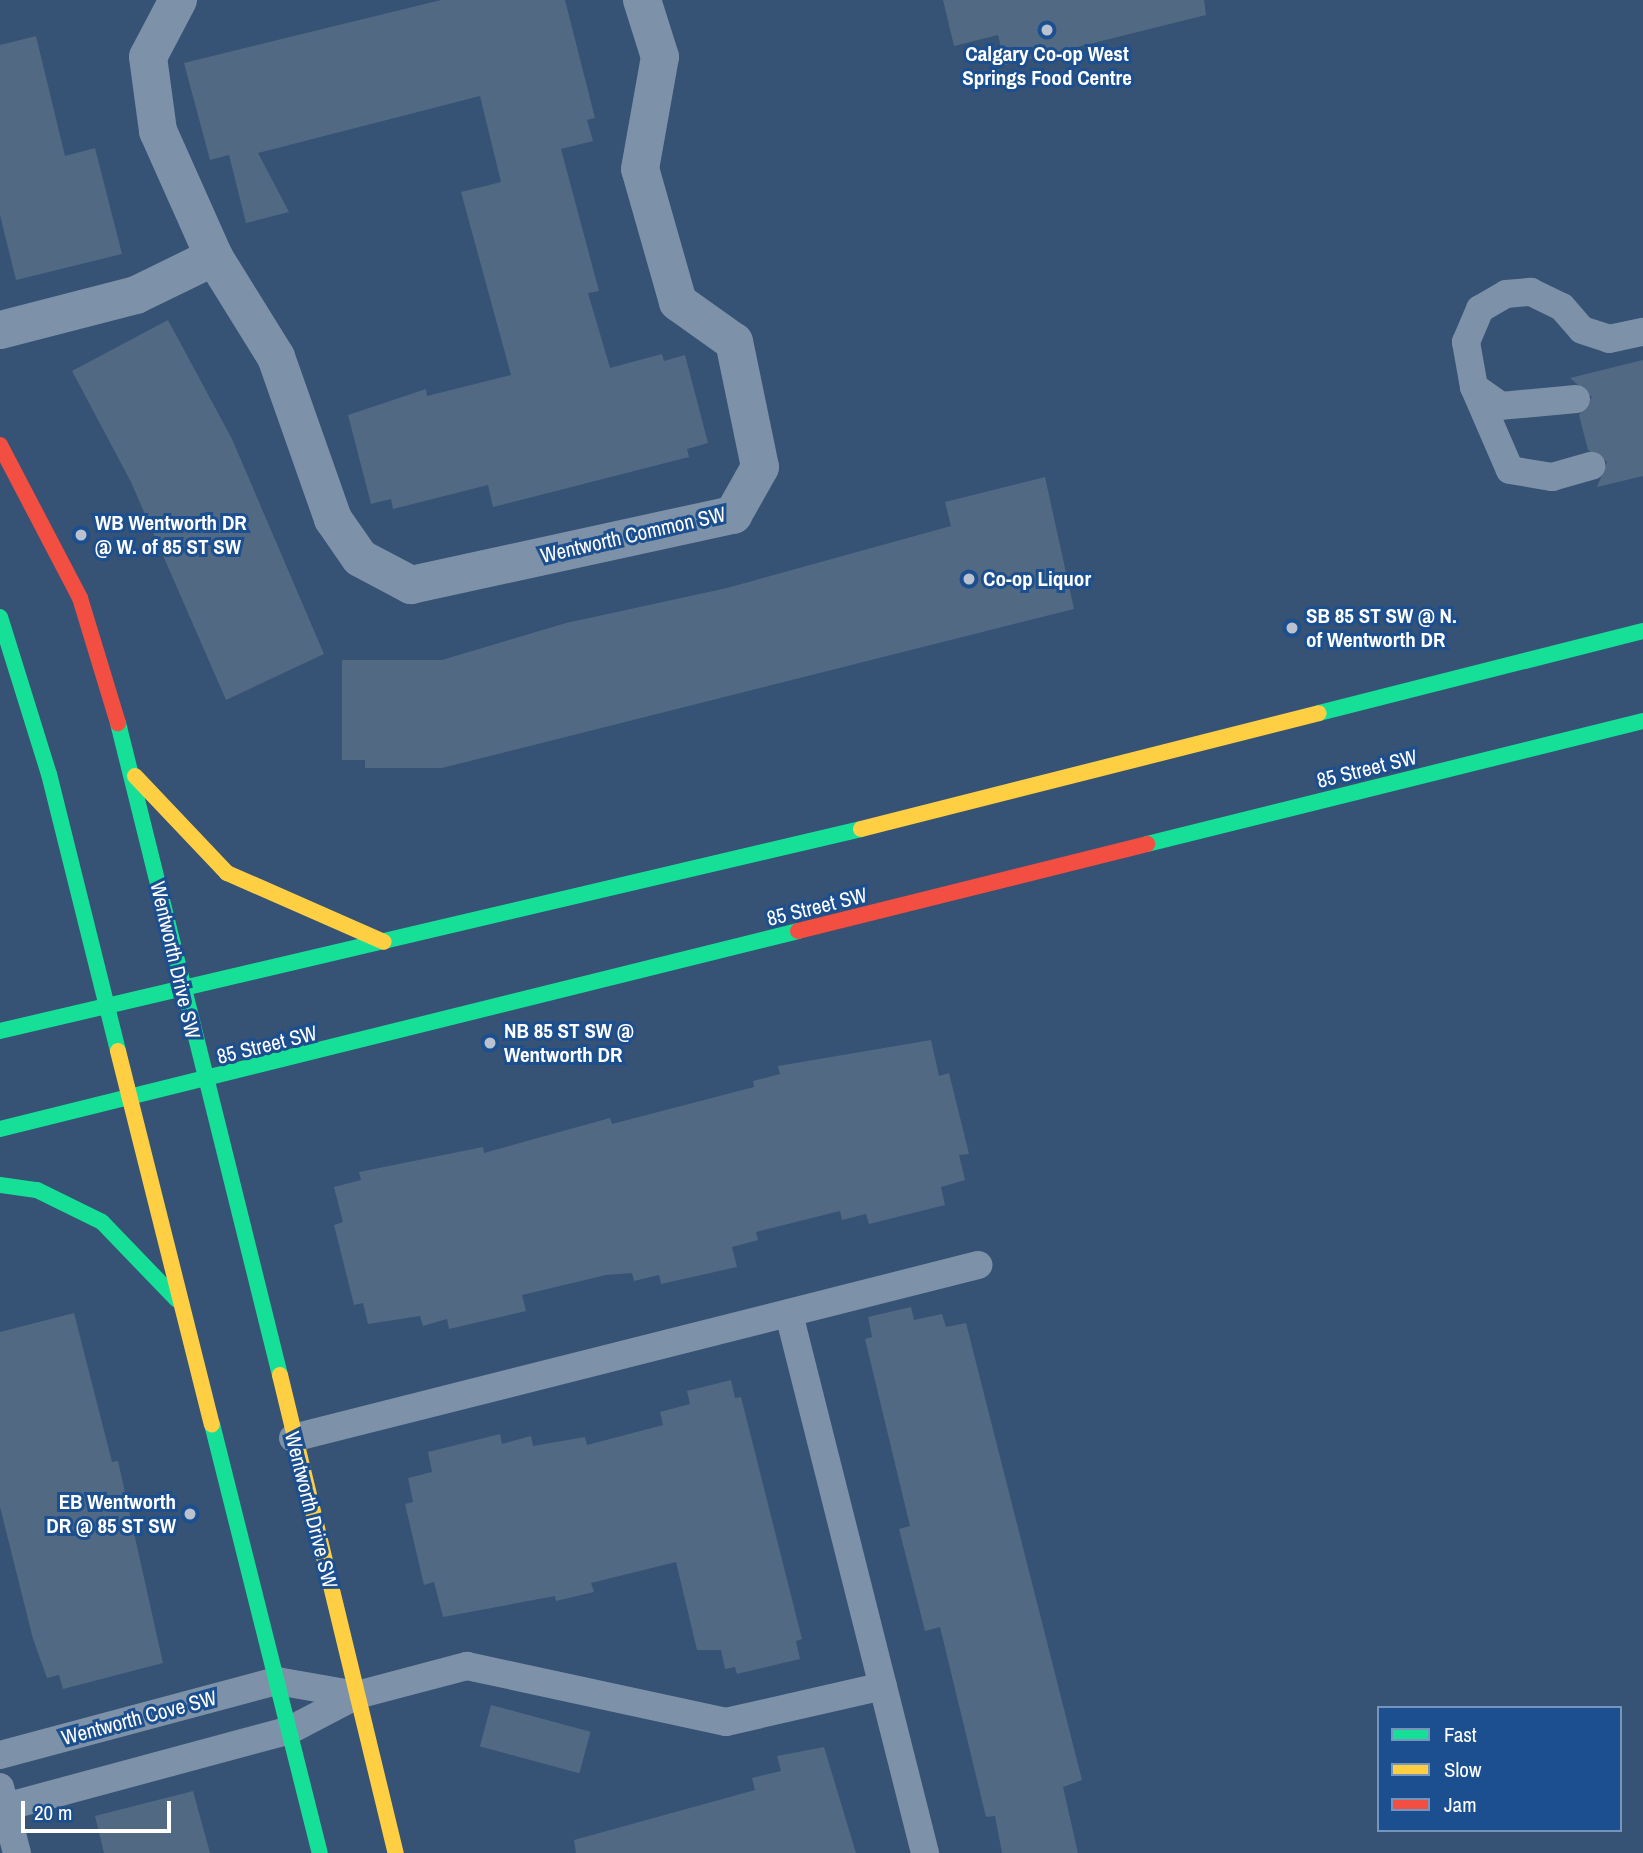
<!DOCTYPE html>
<style>
body{margin:0}
#map{position:relative;width:1643px;height:1853px;overflow:hidden;background:#365274;font-family:"Archivo Narrow",sans-serif}
div>[style]{position:absolute}
.building>*{inset:0;background:#526984;transform-origin:0 0}
.lane>*{height:28px;margin:-14px;padding:0 14px;transform-origin:14px;border-radius:14px;background:#7d92a8}
.street>*{height:38px;margin:-19px;padding:0 19px;transform-origin:19px;border-radius:19px;background:#7d92a8}
.fast>*{height:16px;margin:-8px;padding:0 8px;transform-origin:8px;border-radius:8px;background:#16e098}
.slow>*{height:16px;margin:-8px;padding:0 8px;transform-origin:8px;border-radius:8px;background:#ffcf43}
.jam>*{height:16px;margin:-8px;padding:0 8px;transform-origin:8px;border-radius:8px;background:#f24e42}
.dots>*{width:19px;height:19px;translate:-50% -50%;box-sizing:border-box;border:4px solid #1b4f8f;border-radius:50%}
span{translate:-50% -50%;white-space:nowrap;text-align:center;line-height:1.15;-webkit-text-stroke:6px #1b4f8f;paint-order:stroke}
.poi-label{font-size:21px;color:#fff;font-weight:700}
.left{translate:0 -50%;text-align:left}
.right{translate:-100% -50%;text-align:right}
.street-label{font-size:21px;color:#fff}
.legend{position:absolute;left:1377px;top:1706px;width:245px;height:126px;box-sizing:border-box;background:#1b4f8f;border:2px solid #7695bc;margin:0;padding:9px 12px;list-style:none;font-size:21px;color:#fff}
.legend li{display:flex;align-items:center;gap:14px;height:35px}
.legend b{width:35px;border:2px solid #7695bc}
.scale{position:absolute;left:21px;top:1801px;width:150px;height:32px;box-sizing:border-box;border:4px solid #fff;border-top:0;padding-left:9px;font-size:21px;line-height:24px;white-space:nowrap;color:#fff;-webkit-text-stroke:5px #1b4f8f;paint-order:stroke}
</style>
<div id="map">
<div class="building">
<i style="clip-path:polygon(441px 0,565px 0,595px 118px,587px 120px,593px 141px,561px 149px,599px 291px,588px 293px,610px 368px,662px 354px,664px 361px,685px 355px,708px 443px,687px 449px,689px 457px,493px 507px,488px 485px,393px 509px,391px 499px,371px 504px,348px 415px,426px 389px,427px 396px,511px 375px,461px 192px,501px 182px,480px 96px,258px 153px,289px 212px,246px 223px,229px 155px,210px 160px,184px 63px)"></i>
<i style="clip-path:polygon(943px 0,1204px 0,1206px 15px,1005px 65px,998px 35px,954px 46px)"></i>
<i style="clip-path:polygon(36px 36px,65px 156px,95px 148px,122px 254px,16px 280px,0 215px,0 45px)"></i>
<i style="clip-path:polygon(168px 320px,232px 439px,324px 654px,226px 700px,131px 482px,72px 371px)"></i>
<i style="clip-path:polygon(1643px 360px,1643px 476px,1597px 487px,1607px 462px,1588px 450px,1579px 415px,1592px 397px,1570px 378px)"></i>
<i style="clip-path:polygon(1045px 477px,1074px 609px,442px 768px,365px 768px,365px 760px,342px 760px,342px 660px,442px 660px,566px 623px,727px 588px,951px 526px,945px 502px)"></i>
<i style="clip-path:polygon(931px 1040px,939px 1076px,949px 1073px,969px 1154px,959px 1155px,965px 1180px,941px 1187px,945px 1205px,869px 1224px,866px 1214px,842px 1220px,840px 1211px,756px 1232px,758px 1240px,732px 1247px,737px 1267px,661px 1284px,659px 1275px,634px 1281px,632px 1273px,606px 1275px,522px 1295px,526px 1311px,449px 1329px,447px 1319px,423px 1326px,420px 1316px,368px 1324px,363px 1303px,354px 1305px,334px 1225px,343px 1222px,334px 1187px,361px 1180px,359px 1172px,483px 1147px,484px 1153px,610px 1118px,612px 1124px,754px 1087px,753px 1081px,780px 1074px,778px 1066px)"></i>
<i style="clip-path:polygon(911px 1307px,914px 1320px,942px 1314px,946px 1327px,966px 1323px,1082px 1780px,1063px 1787px,1078px 1853px,1002px 1853px,995px 1816px,986px 1817px,940px 1627px,925px 1631px,899px 1529px,910px 1526px,865px 1339px,872px 1337px,868px 1317px)"></i>
<i style="clip-path:polygon(74px 1313px,112px 1462px,118px 1461px,163px 1663px,63px 1689px,59px 1675px,47px 1678px,33px 1639px,0 1507px,0 1332px)"></i>
<i style="clip-path:polygon(731px 1380px,735px 1398px,741px 1397px,802px 1639px,796px 1641px,800px 1659px,737px 1674px,735px 1667px,725px 1669px,721px 1650px,697px 1650px,676px 1562px,591px 1583px,594px 1592px,556px 1601px,555px 1596px,443px 1617px,434px 1582px,424px 1585px,405px 1504px,413px 1502px,408px 1478px,432px 1472px,428px 1452px,500px 1434px,502px 1444px,531px 1436px,533px 1446px,585px 1437px,587px 1445px,663px 1425px,660px 1412px,690px 1404px,687px 1391px)"></i>
<i style="left:491px;top:1705px;width:103px;height:43px;rotate:15deg"></i>
<i style="clip-path:polygon(824px 1747px,856px 1853px,576px 1853px,574px 1840px,755px 1790px,752px 1778px,781px 1771px,777px 1756px)"></i>
<i style="clip-path:polygon(193px 1791px,210px 1853px,104px 1853px,95px 1816px)"></i>
</div>
<div class="lane">
<i style="left:1474px;top:387px;width:90px;rotate:66.6deg"></i>
<i style="left:1510px;top:470px;width:43px;rotate:9.5deg"></i>
<i style="left:1552px;top:477px;width:41px;rotate:-15.8deg"></i>
<i style="left:1576px;top:399px;width:75px;rotate:174.7deg"></i>
<i style="left:1501px;top:406px;width:33px;rotate:-145deg"></i>
<i style="left:1474px;top:387px;width:46px;rotate:-100.1deg"></i>
<i style="left:1466px;top:342px;width:36px;rotate:-67deg"></i>
<i style="left:1480px;top:309px;width:30px;rotate:-30deg"></i>
<i style="left:1506px;top:294px;width:25px;rotate:-5deg"></i>
<i style="left:1531px;top:292px;width:34px;rotate:26deg"></i>
<i style="left:1562px;top:307px;width:30px;rotate:49deg"></i>
<i style="left:1582px;top:330px;width:28px;rotate:18deg"></i>
<i style="left:1609px;top:339px;width:35px;rotate:-12deg"></i>
<i style="left:790px;top:1318px;width:552px;rotate:75.84deg"></i>
<i style="left:293px;top:1438px;width:707px;rotate:-14.17deg"></i>
<i style="left:0;top:1755px;width:287px;rotate:-15deg"></i>
<i style="left:277px;top:1681px;width:81px;rotate:9.9deg"></i>
<i style="left:0;top:1787px;width:68px;rotate:75.6deg"></i>
<i style="left:5px;top:1807px;width:295px;rotate:-15.1deg"></i>
<i style="left:290px;top:1730px;width:76px;rotate:-27.6deg"></i>
<i style="left:357px;top:1695px;width:114px;rotate:-14.8deg"></i>
<i style="left:467px;top:1666px;width:265px;rotate:12.2deg"></i>
<i style="left:726px;top:1722px;width:161px;rotate:-12.9deg"></i>
</div>
<div class="street">
<i style="left:178px;top:0;width:64px;rotate:117.8deg"></i>
<i style="left:148px;top:57px;width:75px;rotate:82.3deg"></i>
<i style="left:158px;top:131px;width:138px;rotate:66deg"></i>
<i style="left:214px;top:257px;width:118px;rotate:58.2deg"></i>
<i style="left:276px;top:357px;width:172px;rotate:70.6deg"></i>
<i style="left:333px;top:519px;width:47px;rotate:55.3deg"></i>
<i style="left:360px;top:558px;width:58px;rotate:27.9deg"></i>
<i style="left:411px;top:585px;width:330px;rotate:-12.3deg"></i>
<i style="left:733px;top:515px;width:55px;rotate:-60.6deg"></i>
<i style="left:760px;top:467px;width:128px;rotate:-101.7deg"></i>
<i style="left:734px;top:342px;width:69px;rotate:-144.5deg"></i>
<i style="left:678px;top:302px;width:138px;rotate:-105.9deg"></i>
<i style="left:640px;top:169px;width:114px;rotate:-79.9deg"></i>
<i style="left:660px;top:57px;width:60px;rotate:-107.5deg"></i>
<i style="left:0;top:330px;width:140px;rotate:-14.4deg"></i>
<i style="left:136px;top:295px;width:87px;rotate:-26deg"></i>
</div>
<div class="fast">
<i style="left:0;top:617px;width:164px;rotate:72.7deg"></i>
<i style="left:49px;top:774px;width:285px;rotate:76deg"></i>
<i style="left:1319px;top:713px;width:334px;rotate:-14.2deg"></i>
<i style="left:118px;top:723px;width:672px;rotate:76.05deg"></i>
<i style="left:1147px;top:844px;width:511px;rotate:-13.93deg"></i>
<i style="left:0;top:1031px;width:884px;rotate:-13.2deg"></i>
<i style="left:0;top:1129px;width:822px;rotate:-13.93deg"></i>
<i style="left:0;top:1185px;width:37px;rotate:8deg"></i>
<i style="left:37px;top:1190px;width:72px;rotate:26.2deg"></i>
<i style="left:102px;top:1222px;width:108px;rotate:46.1deg"></i>
<i style="left:212px;top:1424px;width:442px;rotate:75.9deg"></i>
</div>
<div class="slow">
<i style="left:135px;top:776px;width:134px;rotate:46.5deg"></i>
<i style="left:227px;top:873px;width:171px;rotate:23.7deg"></i>
<i style="left:861px;top:829px;width:472px;rotate:-14.2deg"></i>
<i style="left:118px;top:1051px;width:385px;rotate:75.9deg"></i>
<i style="left:280px;top:1375px;width:492px;rotate:76.4deg"></i>
</div>
<div class="jam">
<i style="left:0;top:445px;width:173px;rotate:62.4deg"></i>
<i style="left:80px;top:598px;width:131px;rotate:73.1deg"></i>
<i style="left:798px;top:931px;width:360px;rotate:-14deg"></i>
</div>
<div class="dots">
<i style="left:1047px;top:30px;background:#b9c2ce"></i>
<i style="left:81px;top:535px;background:#b9c2ce"></i>
<i style="left:969px;top:579px;background:#b9c2ce"></i>
<i style="left:1292px;top:628px;background:#b9c2ce"></i>
<i style="left:490px;top:1043px;background:#b9c2ce"></i>
<i style="left:190px;top:1514px;background:#b9c2ce"></i>
</div>
<div class="poi-label">
<span style="left:1047px;top:66px">Calgary Co-op West<br>Springs Food Centre</span>
<span class="left" style="left:95px;top:535px">WB Wentworth DR<br>@ W. of 85 ST SW</span>
<span class="left" style="left:983px;top:579px">Co-op Liquor</span>
<span class="left" style="left:1306px;top:628px">SB 85 ST SW @ N.<br>of Wentworth DR</span>
<span class="left" style="left:504px;top:1043px">NB 85 ST SW @<br>Wentworth DR</span>
<span class="right" style="left:176px;top:1514px">EB Wentworth<br>DR @ 85 ST SW</span>
</div>
<div class="street-label">
<span style="left:633px;top:535px;rotate:-13deg">Wentworth Common SW</span>
<span style="left:1367px;top:769px;rotate:-14deg">85 Street SW</span>
<span style="left:817px;top:907px;rotate:-14deg">85 Street SW</span>
<span style="left:175px;top:960px;rotate:77deg">Wentworth Drive SW</span>
<span style="left:267px;top:1045px;rotate:-14deg">85 Street SW</span>
<span style="left:311px;top:1510px;rotate:76deg">Wentworth Drive SW</span>
<span style="left:139px;top:1718px;rotate:-15deg">Wentworth Cove SW</span>
</div>
<ul class="legend">
<li><b style="height:9px;background:#16e098"></b>Fast</li>
<li><b style="height:9px;background:#ffcf43"></b>Slow</li>
<li><b style="height:9px;background:#f24e42"></b>Jam</li>
</ul>
<div class="scale">20 m</div>
</div>
